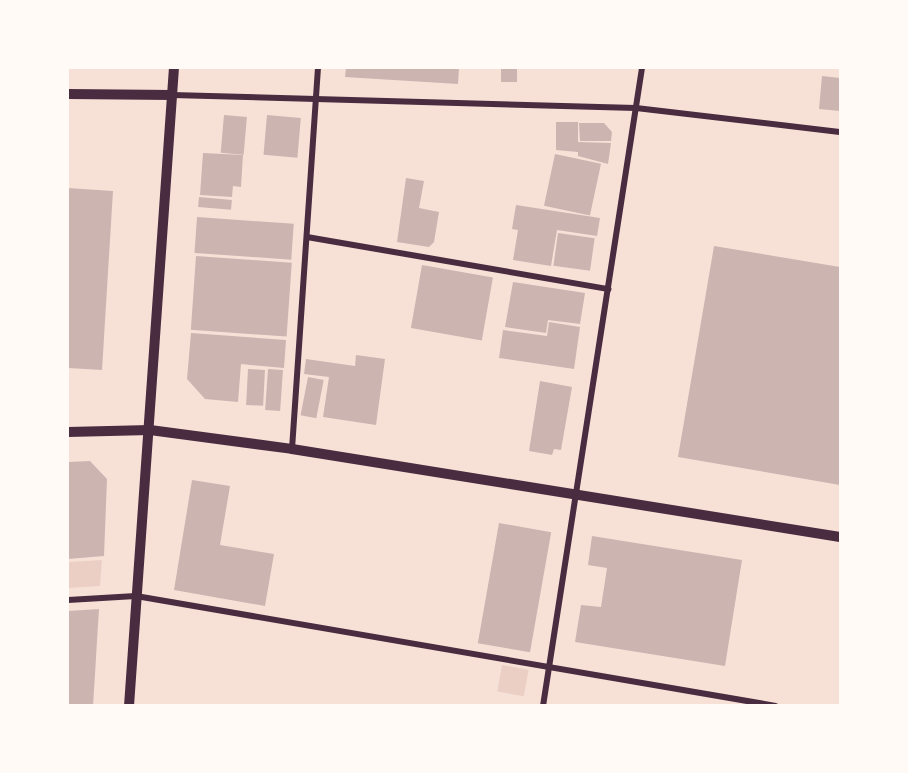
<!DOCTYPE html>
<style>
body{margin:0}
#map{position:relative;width:908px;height:773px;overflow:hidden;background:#f7e1d7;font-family:Commissioner,sans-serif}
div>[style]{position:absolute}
.green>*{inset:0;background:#ebcfc5;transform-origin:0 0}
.building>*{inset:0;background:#ccb4b1;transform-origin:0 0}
.minor>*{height:6px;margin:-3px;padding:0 3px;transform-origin:3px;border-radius:3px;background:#4a2c40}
.tertiary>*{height:10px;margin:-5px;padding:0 5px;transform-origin:5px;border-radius:5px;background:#4a2c40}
span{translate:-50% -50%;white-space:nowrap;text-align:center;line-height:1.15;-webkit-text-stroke:5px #fffaf5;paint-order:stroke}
.frame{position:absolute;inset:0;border:69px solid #fffaf5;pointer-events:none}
</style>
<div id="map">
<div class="green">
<i style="clip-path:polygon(102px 560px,100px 586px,68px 588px,68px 562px)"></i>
<i style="left:502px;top:665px;width:27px;height:27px;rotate:10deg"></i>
</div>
<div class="building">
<i style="clip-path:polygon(346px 68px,459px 68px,458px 84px,345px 77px)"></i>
<i style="left:501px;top:68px;width:16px;height:14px"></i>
<i style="clip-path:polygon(822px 76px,840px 78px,840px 111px,819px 109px)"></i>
<i style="left:224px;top:115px;width:23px;height:38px;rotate:5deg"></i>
<i style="left:267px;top:115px;width:34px;height:40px;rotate:5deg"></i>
<i style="clip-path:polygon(556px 122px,578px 122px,578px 142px,611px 143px,608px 164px,578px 156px,578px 152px,556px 150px)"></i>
<i style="clip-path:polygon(579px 123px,604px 123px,612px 132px,611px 141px,580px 141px)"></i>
<i style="clip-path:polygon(203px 153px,243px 155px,241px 187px,233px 186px,232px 197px,200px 195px)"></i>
<i style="left:555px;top:154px;width:47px;height:53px;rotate:12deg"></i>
<i style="clip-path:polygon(406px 178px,424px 181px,419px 208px,439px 212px,434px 242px,429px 247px,397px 242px)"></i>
<i style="clip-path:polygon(68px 188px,113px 191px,102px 370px,68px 368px)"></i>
<i style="left:199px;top:197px;width:33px;height:10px;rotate:5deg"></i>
<i style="clip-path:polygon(516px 205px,600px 218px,597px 236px,557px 230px,551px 266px,513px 260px,518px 230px,512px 229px)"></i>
<i style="left:197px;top:217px;width:97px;height:36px;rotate:4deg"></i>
<i style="left:558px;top:233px;width:37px;height:33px;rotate:8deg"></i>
<i style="clip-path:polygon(714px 246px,840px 267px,840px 485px,678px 457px)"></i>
<i style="left:196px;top:256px;width:96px;height:74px;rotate:4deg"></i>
<i style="left:422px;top:265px;width:72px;height:64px;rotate:10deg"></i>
<i style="clip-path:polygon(513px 282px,585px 293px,580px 324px,548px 320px,546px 333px,505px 327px)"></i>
<i style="clip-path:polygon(549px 322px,580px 327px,574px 369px,499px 358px,503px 330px,547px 336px)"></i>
<i style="clip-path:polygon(191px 333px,286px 340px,284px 368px,241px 364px,238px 402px,205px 399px,187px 379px)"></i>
<i style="clip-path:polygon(356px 355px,385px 359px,376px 425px,323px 417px,329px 377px,304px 374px,306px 359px,355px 366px)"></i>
<i style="left:248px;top:369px;width:17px;height:36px;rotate:3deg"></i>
<i style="left:268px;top:369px;width:15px;height:41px;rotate:4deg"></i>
<i style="left:308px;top:377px;width:16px;height:39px;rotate:11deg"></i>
<i style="clip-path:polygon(540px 381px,572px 387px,561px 450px,554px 449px,552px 455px,529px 451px)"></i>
<i style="clip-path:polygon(90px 461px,107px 479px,104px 556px,68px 559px,68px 462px)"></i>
<i style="clip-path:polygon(192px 480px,230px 486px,220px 545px,274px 554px,265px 606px,174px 590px)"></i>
<i style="left:499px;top:523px;width:53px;height:122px;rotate:10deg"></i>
<i style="clip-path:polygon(592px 536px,742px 560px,725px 666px,575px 642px,581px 605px,601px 607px,607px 568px,588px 565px)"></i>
<i style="clip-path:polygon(99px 609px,93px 706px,68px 706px,68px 611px)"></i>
</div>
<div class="minor">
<i style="left:172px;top:95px;width:464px;rotate:1.6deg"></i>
<i style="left:636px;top:108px;width:205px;rotate:6.7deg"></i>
<i style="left:307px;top:237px;width:306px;rotate:9.8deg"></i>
<i style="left:292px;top:449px;width:382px;rotate:-86.1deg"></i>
<i style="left:68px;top:600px;width:68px;rotate:-3.4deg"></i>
<i style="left:136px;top:596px;width:649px;rotate:9.75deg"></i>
<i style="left:543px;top:706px;width:646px;rotate:-81.18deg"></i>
</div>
<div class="tertiary">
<i style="left:68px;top:94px;width:104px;rotate:0.6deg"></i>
<i style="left:68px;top:432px;width:82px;rotate:-1.4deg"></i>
<i style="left:150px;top:430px;width:143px;rotate:7.6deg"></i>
<i style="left:292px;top:449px;width:555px;rotate:9.12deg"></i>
<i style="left:129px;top:706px;width:640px;rotate:-85.97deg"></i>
</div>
<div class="frame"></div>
</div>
